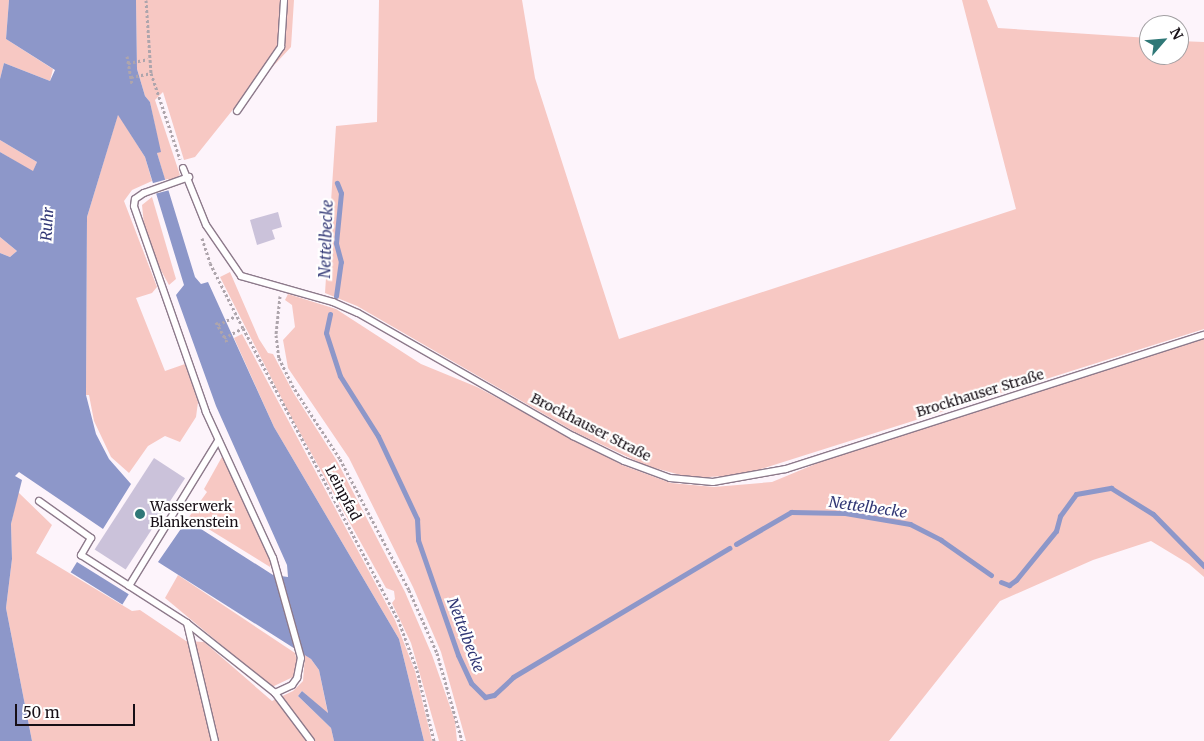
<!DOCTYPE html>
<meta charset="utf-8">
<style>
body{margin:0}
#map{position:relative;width:1204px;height:741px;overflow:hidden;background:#fdf4fb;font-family:Merriweather,serif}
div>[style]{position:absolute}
.green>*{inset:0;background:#f7c8c3}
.water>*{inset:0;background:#8d97c9;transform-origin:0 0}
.pier>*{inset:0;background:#fdf4fb;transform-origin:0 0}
.stream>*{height:5px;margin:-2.5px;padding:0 2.5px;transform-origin:2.5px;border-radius:2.5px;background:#8d97c9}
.building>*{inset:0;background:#cbc2da;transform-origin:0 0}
.path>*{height:3px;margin-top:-1.5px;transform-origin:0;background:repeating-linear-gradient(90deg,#aea5ac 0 2.5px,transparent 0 5px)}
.roads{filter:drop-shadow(1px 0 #8d7a8b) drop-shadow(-1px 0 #8d7a8b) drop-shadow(0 1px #8d7a8b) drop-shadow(0 -1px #8d7a8b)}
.service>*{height:6px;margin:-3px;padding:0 3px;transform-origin:3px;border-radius:3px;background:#fff}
.dots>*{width:14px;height:14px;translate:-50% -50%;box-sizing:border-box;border:2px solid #fff;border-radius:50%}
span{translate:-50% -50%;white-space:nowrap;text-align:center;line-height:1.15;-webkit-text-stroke:4.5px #fff;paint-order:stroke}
.street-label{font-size:14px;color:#170f16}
.poi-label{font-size:14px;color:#170f16}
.left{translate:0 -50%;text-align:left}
.water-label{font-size:15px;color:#313775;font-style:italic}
.north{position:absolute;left:1139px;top:15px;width:50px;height:50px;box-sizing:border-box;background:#fff;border:1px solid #a29fa2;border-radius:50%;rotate:63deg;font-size:14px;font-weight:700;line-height:20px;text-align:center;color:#170f16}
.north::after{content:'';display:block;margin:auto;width:18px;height:22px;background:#2f7877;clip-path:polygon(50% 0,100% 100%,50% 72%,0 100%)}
.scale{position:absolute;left:15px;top:704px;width:120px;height:22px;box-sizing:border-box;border:2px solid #170f16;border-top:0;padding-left:6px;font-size:15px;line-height:18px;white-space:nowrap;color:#170f16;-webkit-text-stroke:4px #fff;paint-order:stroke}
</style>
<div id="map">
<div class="green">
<i style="clip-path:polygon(0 0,9px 0,6px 39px,53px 69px,50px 81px,4px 63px,0 79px)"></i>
<i style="clip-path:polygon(136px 0,294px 0,291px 47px,235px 107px,195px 157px,184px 160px,163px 92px,155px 100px,180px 175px,174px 179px,165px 180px,157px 153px,160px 151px,150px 102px,145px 96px,137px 69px)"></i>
<i style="clip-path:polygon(379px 0,522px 0,535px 78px,619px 339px,1016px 209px,962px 0,987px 0,998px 28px,1149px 38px,1149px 55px,1179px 55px,1179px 41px,1204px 42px,1204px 329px,742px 475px,692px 478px,647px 466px,575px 432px,357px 306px,325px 293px,336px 126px,377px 122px)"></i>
<i style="clip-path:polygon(118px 114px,145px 157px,152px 181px,132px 190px,124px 201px,157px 287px,152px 293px,136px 298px,165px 371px,185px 364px,198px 402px,196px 417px,180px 442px,165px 436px,148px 446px,129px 473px,111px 457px,94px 421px,89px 395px,86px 395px,87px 217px)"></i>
<i style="clip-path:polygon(0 140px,37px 162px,33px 172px,0 152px)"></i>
<i style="clip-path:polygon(152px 197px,176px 279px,169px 285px,152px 254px,144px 225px,142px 205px)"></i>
<i style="clip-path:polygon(0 237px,17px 251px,10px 257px,0 253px)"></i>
<i style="clip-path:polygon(230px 272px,259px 339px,268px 353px,273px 354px,293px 392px,337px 461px,405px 592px,432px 655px,455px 721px,457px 741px,439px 741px,411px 643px,392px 603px,395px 599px,394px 591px,386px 588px,289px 413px,220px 277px)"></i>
<i style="clip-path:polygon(288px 294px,336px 309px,421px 364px,477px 387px,622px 465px,671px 483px,714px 487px,772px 482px,825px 460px,1204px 339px,1204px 577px,1189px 564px,1151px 541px,1093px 560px,1000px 601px,889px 741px,466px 741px,441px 652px,413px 587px,349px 458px,288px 368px,283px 340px,295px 327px,292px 305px,285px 300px)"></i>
<i style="clip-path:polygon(242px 334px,395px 620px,415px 671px,432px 741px,424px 741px,399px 639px,274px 427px,234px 338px)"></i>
<i style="clip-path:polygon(223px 455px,272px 561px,270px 567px,189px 517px,207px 492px,204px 489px)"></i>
<i style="clip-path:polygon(18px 492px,52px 525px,36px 553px,132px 611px,140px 610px,186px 641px,204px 642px,272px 701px,293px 691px,303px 681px,305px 655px,311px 659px,319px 670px,328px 714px,302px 691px,298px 696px,331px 728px,334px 741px,32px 741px,6px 608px,12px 559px,11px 524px)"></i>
<i style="clip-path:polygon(178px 575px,295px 653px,297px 662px,293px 677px,272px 687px,165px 598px)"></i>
</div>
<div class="water">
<i style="clip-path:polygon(9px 0,136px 0,137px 69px,145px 96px,150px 102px,161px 152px,157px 153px,195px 277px,201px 284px,208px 282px,274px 427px,399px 639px,424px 741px,334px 741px,331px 728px,298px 696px,302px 691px,328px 713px,319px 670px,311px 659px,158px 562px,187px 520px,273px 575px,288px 577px,287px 565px,216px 406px,176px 295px,184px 285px,145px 157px,118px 115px,87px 217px,86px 395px,96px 434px,109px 459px,131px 484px,103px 529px,19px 472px,15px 476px,22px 480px,11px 524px,12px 559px,6px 608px,32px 741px,0 741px,0 253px,10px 257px,17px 251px,0 237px,0 152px,33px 171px,37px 162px,0 140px,0 79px,4px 63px,50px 81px,55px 70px,6px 39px)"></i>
<i style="left:77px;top:562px;width:61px;height:12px;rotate:32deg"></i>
</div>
<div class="pier">
<i style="left:168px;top:179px;width:11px;height:19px;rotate:75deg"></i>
</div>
<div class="stream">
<i style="left:336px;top:296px;width:34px;rotate:-82deg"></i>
<i style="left:341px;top:262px;width:20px;rotate:-105deg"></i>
<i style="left:336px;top:243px;width:50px;rotate:-84.3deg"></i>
<i style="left:341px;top:193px;width:11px;rotate:-112deg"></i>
<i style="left:330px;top:314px;width:19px;rotate:102deg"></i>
<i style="left:326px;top:333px;width:45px;rotate:72deg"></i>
<i style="left:340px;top:376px;width:71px;rotate:57.7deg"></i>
<i style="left:378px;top:436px;width:92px;rotate:64.8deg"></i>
<i style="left:417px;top:519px;width:21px;rotate:87deg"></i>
<i style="left:418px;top:540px;width:122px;rotate:70.8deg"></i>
<i style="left:458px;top:655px;width:31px;rotate:65deg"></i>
<i style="left:471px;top:683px;width:20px;rotate:45deg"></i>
<i style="left:485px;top:697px;width:9px;rotate:-13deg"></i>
<i style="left:494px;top:695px;width:26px;rotate:-43deg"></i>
<i style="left:513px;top:677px;width:252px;rotate:-30.8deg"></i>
<i style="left:736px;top:544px;width:64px;rotate:-30.2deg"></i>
<i style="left:791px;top:512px;width:54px;rotate:1.1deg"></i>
<i style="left:845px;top:513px;width:66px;rotate:9.6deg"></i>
<i style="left:910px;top:524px;width:35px;rotate:27deg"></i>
<i style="left:941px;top:540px;width:61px;rotate:35deg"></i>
<i style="left:1001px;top:582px;width:9px;rotate:21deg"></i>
<i style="left:1009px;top:585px;width:9px;rotate:-36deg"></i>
<i style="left:1016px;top:580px;width:63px;rotate:-50.8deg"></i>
<i style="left:1056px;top:531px;width:16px;rotate:-75deg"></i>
<i style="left:1060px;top:516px;width:27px;rotate:-54deg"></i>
<i style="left:1076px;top:494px;width:36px;rotate:-10deg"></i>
<i style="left:1111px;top:488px;width:49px;rotate:31.8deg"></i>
<i style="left:1153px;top:514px;width:73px;rotate:45.6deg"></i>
</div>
<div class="building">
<i style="clip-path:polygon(278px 212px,282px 227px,272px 230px,275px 239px,257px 245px,250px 220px)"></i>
<i style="left:154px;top:458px;width:37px;height:109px;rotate:33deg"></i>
</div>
<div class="path">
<i style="left:146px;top:0;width:73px;rotate:86.1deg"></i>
<i style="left:151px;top:73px;width:91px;rotate:71.4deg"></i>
<i style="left:127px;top:56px;width:28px;rotate:80deg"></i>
<i style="left:128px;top:63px;width:20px;rotate:-11deg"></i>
<i style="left:131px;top:77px;width:20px;rotate:-11deg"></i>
<i style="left:202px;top:238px;width:26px;rotate:72deg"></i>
<i style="left:210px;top:263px;width:73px;rotate:63.1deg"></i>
<i style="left:243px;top:328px;width:330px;rotate:62deg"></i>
<i style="left:398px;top:619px;width:54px;rotate:69.6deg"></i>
<i style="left:417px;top:670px;width:73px;rotate:76.5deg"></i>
<i style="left:280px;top:296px;width:39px;rotate:96deg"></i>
<i style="left:276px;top:335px;width:23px;rotate:83deg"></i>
<i style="left:279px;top:358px;width:30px;rotate:64deg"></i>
<i style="left:292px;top:385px;width:88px;rotate:57deg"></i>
<i style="left:340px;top:459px;width:148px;rotate:62.2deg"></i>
<i style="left:409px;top:590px;width:69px;rotate:66deg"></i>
<i style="left:437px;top:653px;width:91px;rotate:74.1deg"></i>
<i style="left:216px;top:322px;width:25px;rotate:61deg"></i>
<i style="left:218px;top:325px;width:20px;rotate:-27deg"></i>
<i style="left:224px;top:338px;width:21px;rotate:-28deg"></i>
</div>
<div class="roads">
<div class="service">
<i style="left:237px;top:111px;width:78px;rotate:-55.5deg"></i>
<i style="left:281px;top:47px;width:47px;rotate:-86.3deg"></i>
<i style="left:183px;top:168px;width:61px;rotate:68deg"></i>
<i style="left:206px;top:225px;width:62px;rotate:55.5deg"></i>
<i style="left:241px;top:276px;width:96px;rotate:15.8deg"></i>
<i style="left:333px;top:302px;width:27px;rotate:24deg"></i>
<i style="left:358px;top:313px;width:248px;rotate:29.8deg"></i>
<i style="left:573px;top:436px;width:57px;rotate:26.1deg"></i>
<i style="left:624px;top:461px;width:49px;rotate:20.3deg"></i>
<i style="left:670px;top:478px;width:43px;rotate:5.3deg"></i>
<i style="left:713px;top:482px;width:74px;rotate:-10.1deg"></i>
<i style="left:786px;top:469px;width:439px;rotate:-17.8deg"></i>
<i style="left:39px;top:501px;width:64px;rotate:35.4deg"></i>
<i style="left:91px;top:538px;width:20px;rotate:120deg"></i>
<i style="left:81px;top:555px;width:126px;rotate:32.7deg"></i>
<i style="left:187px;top:623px;width:112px;rotate:38.5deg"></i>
<i style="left:275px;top:693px;width:19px;rotate:-25deg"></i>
<i style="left:292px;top:685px;width:9px;rotate:-54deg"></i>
<i style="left:297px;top:678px;width:20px;rotate:-79deg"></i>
<i style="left:301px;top:658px;width:104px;rotate:-105.6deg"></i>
<i style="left:273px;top:558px;width:161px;rotate:-114.7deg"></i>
<i style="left:206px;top:412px;width:218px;rotate:-109.3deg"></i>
<i style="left:134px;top:206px;width:7px;rotate:-82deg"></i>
<i style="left:135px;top:199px;width:11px;rotate:-34deg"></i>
<i style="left:144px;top:193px;width:48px;rotate:-19.6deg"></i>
<i style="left:129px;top:586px;width:170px;rotate:-58.5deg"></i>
<i style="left:187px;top:623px;width:121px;rotate:76.7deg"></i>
<i style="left:275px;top:693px;width:60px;rotate:53.1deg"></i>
</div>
</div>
<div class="dots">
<i style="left:140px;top:514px;background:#2f7877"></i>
</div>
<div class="street-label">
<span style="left:980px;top:393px;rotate:-17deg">Brockhauser Straße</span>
<span style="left:591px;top:427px;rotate:27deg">Brockhauser Straße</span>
<span style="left:343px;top:493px;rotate:62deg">Leinpfad</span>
</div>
<div class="poi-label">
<span class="left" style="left:150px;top:514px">Wasserwerk<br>Blankenstein</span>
</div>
<div class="water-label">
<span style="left:47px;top:224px;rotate:-86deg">Ruhr</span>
<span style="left:326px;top:239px;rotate:-88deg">Nettelbecke</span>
<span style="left:868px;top:507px;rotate:8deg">Nettelbecke</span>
<span style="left:466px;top:635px;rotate:69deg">Nettelbecke</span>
</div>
<div class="north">N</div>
<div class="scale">50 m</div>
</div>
